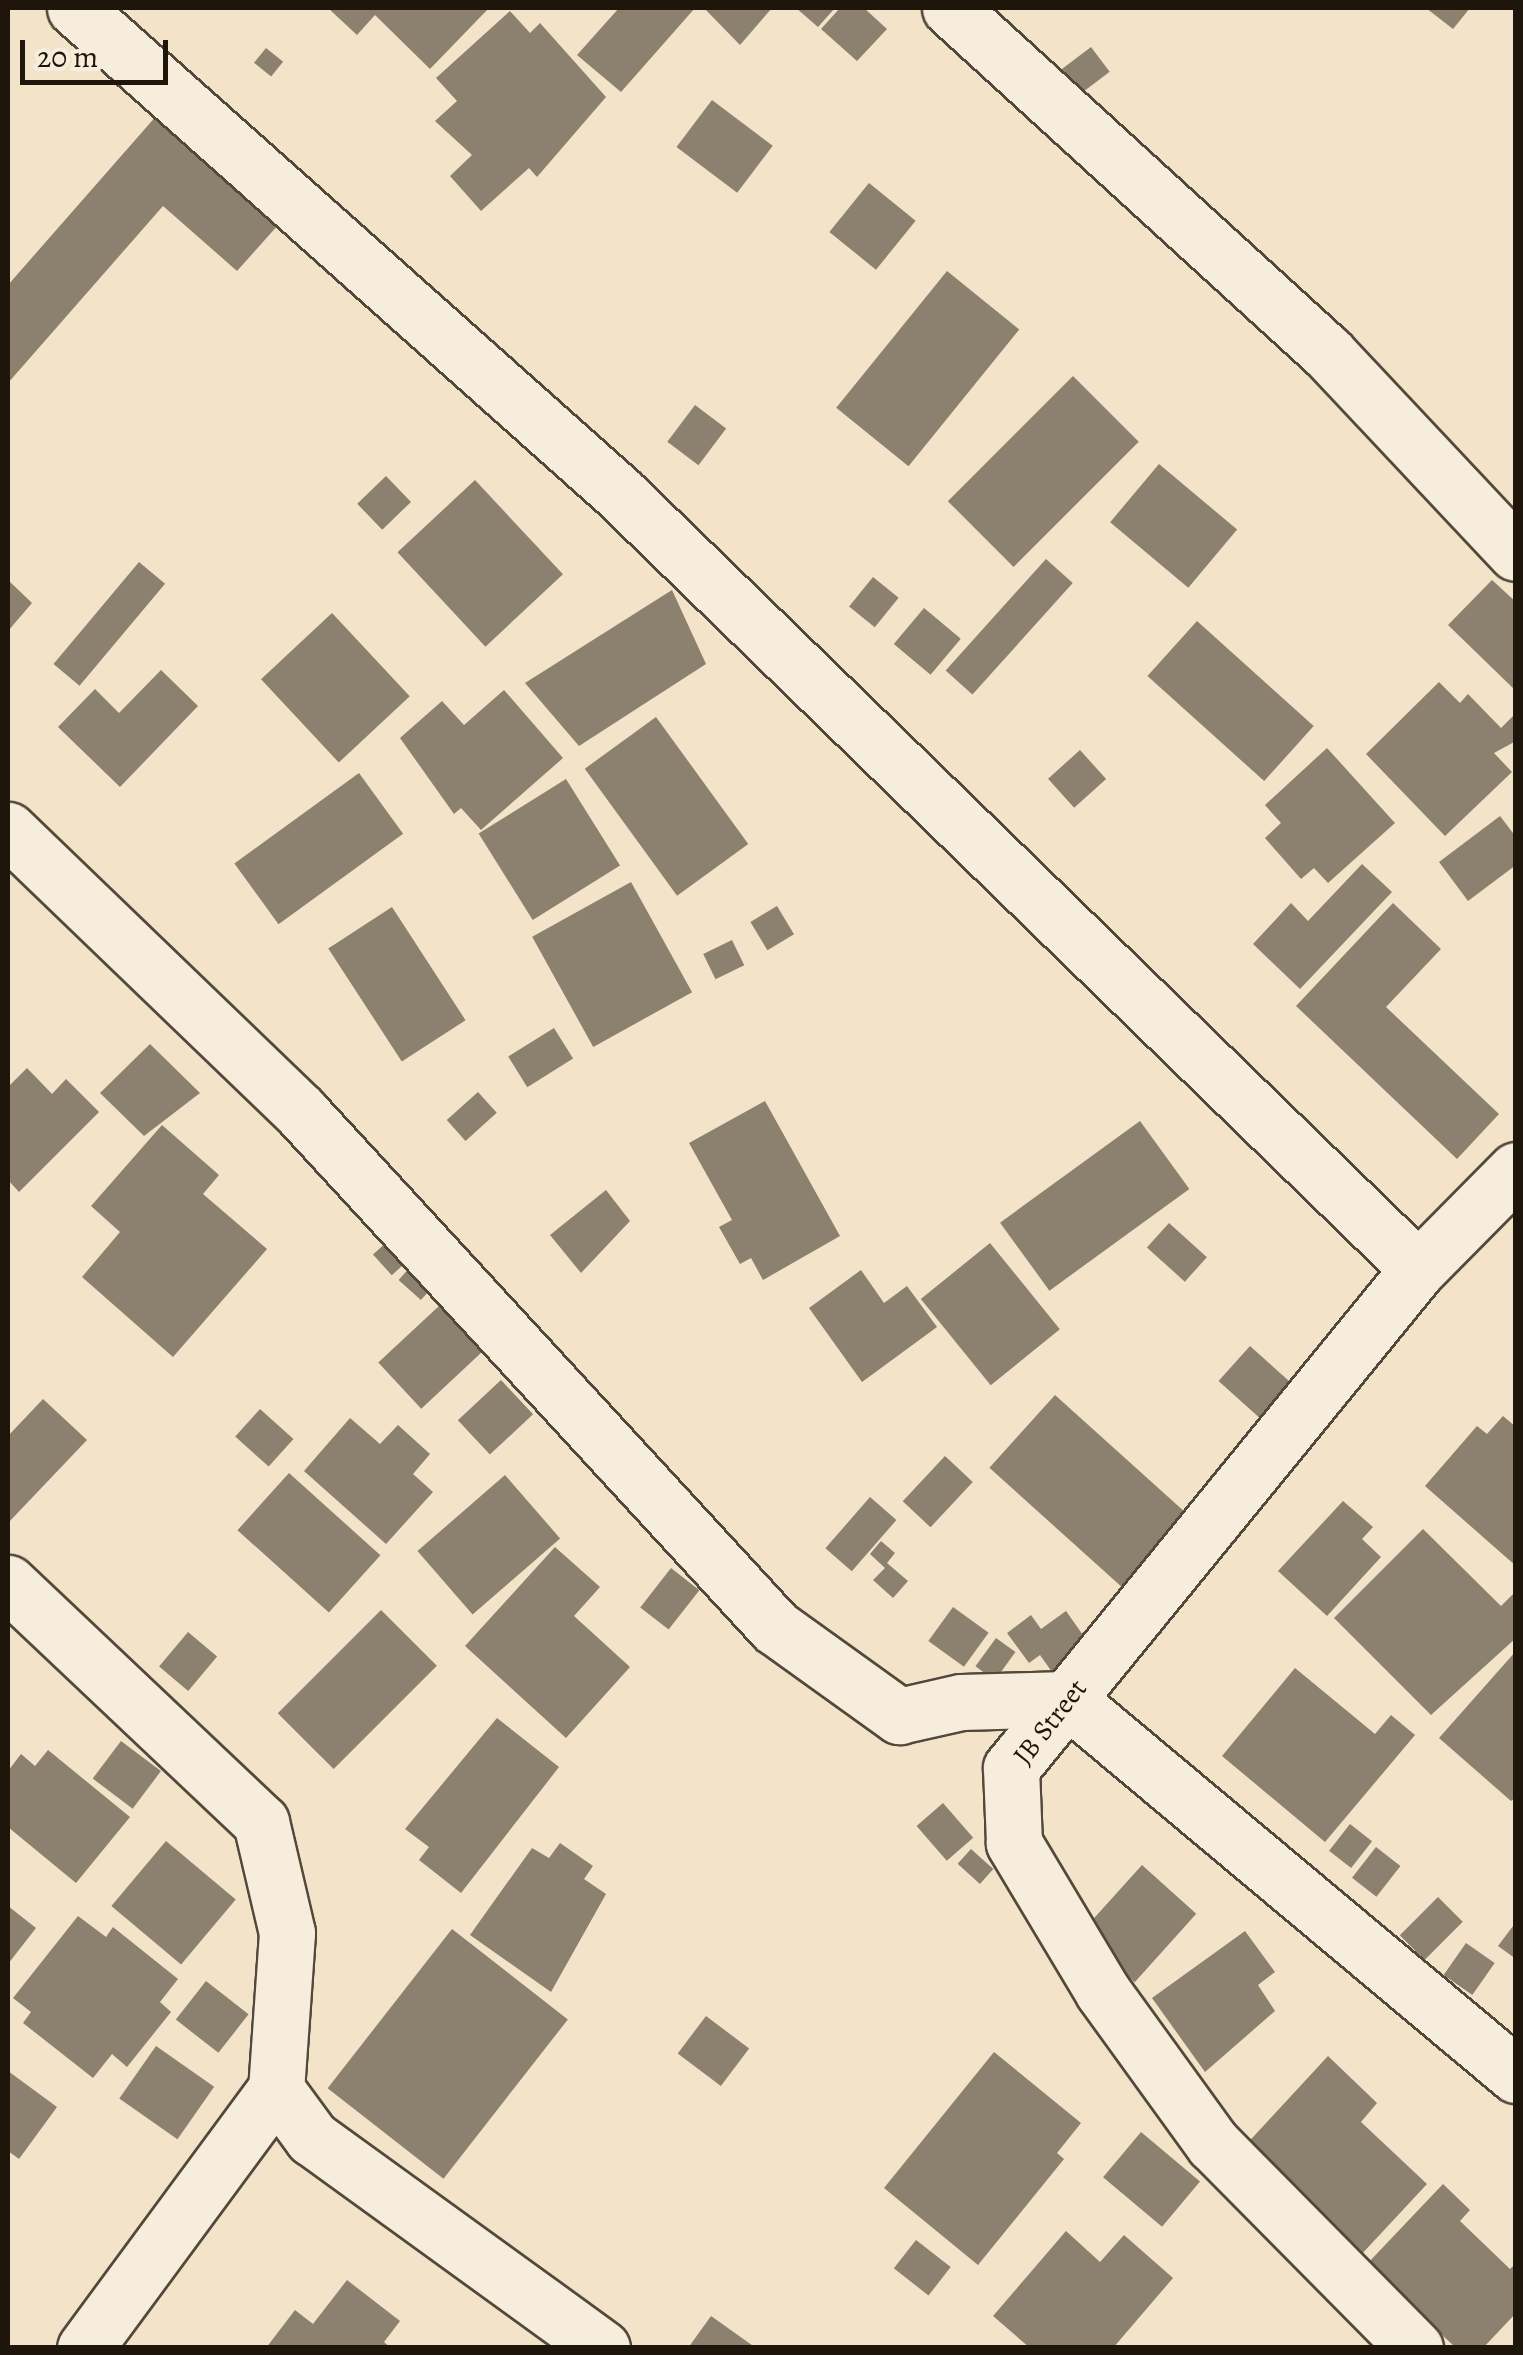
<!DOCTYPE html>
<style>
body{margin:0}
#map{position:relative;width:1523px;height:2355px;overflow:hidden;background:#f2e3c9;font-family:Alegreya,serif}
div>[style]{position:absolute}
.building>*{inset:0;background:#8c816e;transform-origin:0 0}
.roads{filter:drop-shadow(2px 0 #53493a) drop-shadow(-2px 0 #53493a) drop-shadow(0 2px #53493a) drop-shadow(0 -2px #53493a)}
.minor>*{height:55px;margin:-27.5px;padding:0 27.5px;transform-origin:27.5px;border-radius:27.5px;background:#f7eddc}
span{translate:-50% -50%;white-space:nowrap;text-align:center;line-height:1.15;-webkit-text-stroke:8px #f7eddc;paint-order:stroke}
.street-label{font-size:28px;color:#1e160b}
.frame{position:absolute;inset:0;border:10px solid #1e160b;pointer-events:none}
.scale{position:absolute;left:20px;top:40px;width:148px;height:45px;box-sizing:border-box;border:5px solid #1e160b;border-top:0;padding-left:12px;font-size:30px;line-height:35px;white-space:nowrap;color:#1e160b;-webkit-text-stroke:8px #f7eddc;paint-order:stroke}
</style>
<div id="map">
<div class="building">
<i style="clip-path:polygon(328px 8px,489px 8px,430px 69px,375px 15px,357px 35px)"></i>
<i style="clip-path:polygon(619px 8px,695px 8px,621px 92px,577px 55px)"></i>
<i style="clip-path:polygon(704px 8px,772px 8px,740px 45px)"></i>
<i style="clip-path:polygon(796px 8px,835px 8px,818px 27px)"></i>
<i style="clip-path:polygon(840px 8px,864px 8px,887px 29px,857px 61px,821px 29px)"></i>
<i style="clip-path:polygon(1426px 8px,1470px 8px,1453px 29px)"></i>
<i style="clip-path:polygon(510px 11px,530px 33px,540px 23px,606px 97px,537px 177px,529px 168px,481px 211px,450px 176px,472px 155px,435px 121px,457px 101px,436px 78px)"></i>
<i style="left:1091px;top:47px;width:31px;height:43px;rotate:53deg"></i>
<i style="left:266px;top:48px;width:22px;height:19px;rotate:39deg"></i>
<i style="left:712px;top:100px;width:76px;height:59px;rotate:37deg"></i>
<i style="clip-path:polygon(165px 106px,288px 214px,237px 271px,163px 206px,8px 383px,8px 285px)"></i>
<i style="left:869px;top:183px;width:60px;height:63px;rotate:39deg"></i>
<i style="left:947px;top:271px;width:93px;height:176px;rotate:39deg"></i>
<i style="left:1073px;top:376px;width:93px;height:177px;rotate:45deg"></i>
<i style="left:695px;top:405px;width:39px;height:46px;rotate:37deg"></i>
<i style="left:1159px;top:464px;width:102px;height:76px;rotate:40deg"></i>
<i style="left:386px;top:476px;width:36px;height:40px;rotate:46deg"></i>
<i style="left:475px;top:480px;width:129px;height:106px;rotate:47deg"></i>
<i style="left:1046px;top:559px;width:36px;height:150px;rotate:42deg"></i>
<i style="left:139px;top:562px;width:34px;height:133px;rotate:40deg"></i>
<i style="left:873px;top:577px;width:33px;height:38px;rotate:39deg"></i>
<i style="clip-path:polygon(8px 580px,32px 603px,8px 631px)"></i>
<i style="clip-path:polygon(1492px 580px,1516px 602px,1516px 691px,1448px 625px)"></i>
<i style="clip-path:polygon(672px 590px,706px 664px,579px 746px,525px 683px)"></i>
<i style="left:924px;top:608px;width:48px;height:47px;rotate:40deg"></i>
<i style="left:332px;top:613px;width:114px;height:97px;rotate:47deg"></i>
<i style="left:1197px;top:621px;width:157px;height:74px;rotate:42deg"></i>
<i style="clip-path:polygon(161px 670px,198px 706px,120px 787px,58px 727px,95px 689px,119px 713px)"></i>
<i style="clip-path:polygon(1439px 682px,1460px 703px,1468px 694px,1501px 728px,1516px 713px,1516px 741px,1494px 753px,1512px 772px,1445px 836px,1366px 754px)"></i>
<i style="clip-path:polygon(504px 690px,563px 758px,481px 830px,461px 808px,454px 814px,400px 738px,442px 701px,464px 725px)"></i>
<i style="left:656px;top:717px;width:157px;height:88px;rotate:54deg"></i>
<i style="clip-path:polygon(1327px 748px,1395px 823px,1328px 883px,1314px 868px,1301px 879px,1265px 838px,1281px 823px,1265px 805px)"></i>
<i style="left:1080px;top:750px;width:39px;height:43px;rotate:48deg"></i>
<i style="left:359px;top:773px;width:75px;height:154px;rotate:54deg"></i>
<i style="left:566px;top:779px;width:102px;height:103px;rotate:58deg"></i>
<i style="clip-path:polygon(1500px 816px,1516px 837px,1516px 865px,1468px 901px,1439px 862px)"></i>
<i style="clip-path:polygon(1362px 864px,1392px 892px,1300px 989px,1253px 944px,1291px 903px,1308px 921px)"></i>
<i style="left:631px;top:882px;width:126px;height:113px;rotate:61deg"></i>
<i style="clip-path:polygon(1393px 903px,1441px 949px,1386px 1007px,1499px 1114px,1457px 1159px,1296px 1006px)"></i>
<i style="left:777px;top:906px;width:33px;height:31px;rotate:59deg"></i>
<i style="left:392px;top:907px;width:135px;height:76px;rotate:57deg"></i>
<i style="left:732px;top:940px;width:28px;height:32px;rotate:64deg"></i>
<i style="left:554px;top:1028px;width:36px;height:54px;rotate:58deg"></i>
<i style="clip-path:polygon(150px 1044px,200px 1093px,144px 1136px,100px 1093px)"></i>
<i style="clip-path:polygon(27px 1068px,52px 1094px,66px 1079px,99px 1112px,19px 1192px,8px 1180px,8px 1087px)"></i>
<i style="left:478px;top:1092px;width:28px;height:42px;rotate:48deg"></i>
<i style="clip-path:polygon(765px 1101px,840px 1236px,763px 1280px,751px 1258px,740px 1264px,719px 1227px,732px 1220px,689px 1143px)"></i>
<i style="left:1140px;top:1121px;width:84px;height:173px;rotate:54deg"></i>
<i style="clip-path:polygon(162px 1125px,219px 1175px,203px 1194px,267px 1249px,173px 1357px,82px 1277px,120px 1232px,91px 1206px)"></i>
<i style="clip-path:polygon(606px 1190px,630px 1221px,581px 1273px,550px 1235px)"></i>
<i style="left:1169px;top:1223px;width:51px;height:33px;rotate:42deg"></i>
<i style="left:399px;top:1231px;width:28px;height:35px;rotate:48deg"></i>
<i style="left:990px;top:1243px;width:111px;height:89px;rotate:51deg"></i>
<i style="left:422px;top:1254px;width:30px;height:35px;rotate:42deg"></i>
<i style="clip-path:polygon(861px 1270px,884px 1303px,907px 1286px,937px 1327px,862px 1382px,809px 1308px)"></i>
<i style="left:439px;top:1306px;width:63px;height:83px;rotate:47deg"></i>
<i style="left:1250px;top:1346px;width:67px;height:47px;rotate:42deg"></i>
<i style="left:501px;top:1380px;width:47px;height:59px;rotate:47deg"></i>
<i style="left:1055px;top:1395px;width:189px;height:98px;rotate:42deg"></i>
<i style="clip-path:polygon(43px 1399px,87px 1440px,8px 1523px,8px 1436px)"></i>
<i style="left:260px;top:1409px;width:45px;height:37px;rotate:42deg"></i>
<i style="clip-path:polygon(1503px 1416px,1516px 1427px,1516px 1566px,1425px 1486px,1477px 1426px,1487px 1434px)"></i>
<i style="clip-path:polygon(350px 1418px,380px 1444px,398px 1425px,430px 1454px,413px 1474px,433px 1492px,386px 1544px,304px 1471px)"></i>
<i style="left:945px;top:1456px;width:38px;height:62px;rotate:43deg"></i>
<i style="left:289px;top:1473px;width:123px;height:77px;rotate:42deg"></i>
<i style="left:505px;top:1475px;width:84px;height:116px;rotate:49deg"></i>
<i style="left:870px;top:1497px;width:35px;height:68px;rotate:41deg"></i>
<i style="clip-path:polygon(1343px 1501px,1373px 1527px,1362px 1539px,1381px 1557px,1327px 1616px,1278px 1571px)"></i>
<i style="clip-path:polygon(1423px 1529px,1501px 1606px,1516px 1591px,1516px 1638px,1431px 1715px,1334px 1618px)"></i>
<i style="clip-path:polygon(881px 1541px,895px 1553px,887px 1563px,908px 1581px,893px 1598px,873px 1580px,885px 1568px,870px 1554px)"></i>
<i style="clip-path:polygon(555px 1547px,600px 1587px,574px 1616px,630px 1667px,566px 1738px,465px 1646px)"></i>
<i style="left:671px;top:1568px;width:36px;height:50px;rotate:38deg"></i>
<i style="left:953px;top:1607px;width:44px;height:42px;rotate:36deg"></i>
<i style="left:381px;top:1610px;width:79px;height:146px;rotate:45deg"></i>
<i style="clip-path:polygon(1066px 1611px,1090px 1645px,1052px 1672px,1040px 1655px,1029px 1663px,1007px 1633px,1031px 1615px,1041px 1629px)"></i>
<i style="left:188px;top:1632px;width:38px;height:45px;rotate:40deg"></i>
<i style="left:996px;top:1638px;width:24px;height:35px;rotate:36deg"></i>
<i style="clip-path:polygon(1516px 1651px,1516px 1797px,1511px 1801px,1439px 1738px)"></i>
<i style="clip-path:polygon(1295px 1668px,1375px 1734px,1391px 1715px,1415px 1735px,1325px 1842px,1222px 1756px)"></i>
<i style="clip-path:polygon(497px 1718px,559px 1767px,461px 1893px,419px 1860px,429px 1847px,405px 1829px)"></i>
<i style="left:121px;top:1741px;width:50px;height:47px;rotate:37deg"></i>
<i style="clip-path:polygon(48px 1750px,130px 1817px,76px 1883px,8px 1827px,8px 1771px,21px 1754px,35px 1766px)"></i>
<i style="left:943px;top:1803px;width:46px;height:35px;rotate:49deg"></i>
<i style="left:1350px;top:1824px;width:28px;height:34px;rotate:38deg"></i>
<i style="left:166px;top:1841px;width:91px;height:85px;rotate:40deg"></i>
<i style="clip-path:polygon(560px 1843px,593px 1866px,584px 1879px,606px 1894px,551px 1992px,470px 1935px,532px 1848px,549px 1858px)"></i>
<i style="left:1376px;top:1847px;width:31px;height:39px;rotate:38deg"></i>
<i style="left:971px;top:1849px;width:30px;height:20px;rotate:42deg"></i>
<i style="left:1142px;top:1865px;width:73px;height:92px;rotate:42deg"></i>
<i style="left:1438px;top:1897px;width:35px;height:54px;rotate:45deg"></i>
<i style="clip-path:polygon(8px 1906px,36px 1928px,8px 1964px)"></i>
<i style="clip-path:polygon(78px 1916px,106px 1937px,113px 1927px,178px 1979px,160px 2002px,171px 2012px,127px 2067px,112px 2054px,93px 2078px,23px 2023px,31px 2012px,13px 1998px)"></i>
<i style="clip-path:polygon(1516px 1922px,1516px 1959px,1498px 1946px)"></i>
<i style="left:452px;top:1929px;width:147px;height:202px;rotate:38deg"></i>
<i style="clip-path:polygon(1245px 1931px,1275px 1972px,1258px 1985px,1275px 2011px,1205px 2072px,1152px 1998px)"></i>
<i style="left:1466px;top:1943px;width:35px;height:39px;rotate:35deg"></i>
<i style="left:206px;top:1981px;width:54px;height:49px;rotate:38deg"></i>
<i style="left:706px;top:2016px;width:54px;height:47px;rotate:37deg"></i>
<i style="left:156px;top:2046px;width:71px;height:64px;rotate:35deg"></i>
<i style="clip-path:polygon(994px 2052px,1081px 2123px,1057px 2153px,1064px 2159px,978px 2265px,884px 2188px)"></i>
<i style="clip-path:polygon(1328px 2056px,1377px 2103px,1361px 2122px,1427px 2184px,1359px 2257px,1242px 2149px)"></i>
<i style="clip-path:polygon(8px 2071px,57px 2107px,19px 2159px,8px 2151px)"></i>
<i style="left:1141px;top:2132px;width:77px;height:59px;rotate:40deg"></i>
<i style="clip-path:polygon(1443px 2184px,1470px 2210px,1460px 2221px,1510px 2269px,1516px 2263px,1516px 2313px,1483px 2348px,1456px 2348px,1367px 2264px)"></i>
<i style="clip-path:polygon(1066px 2231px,1100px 2262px,1124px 2235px,1173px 2278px,1113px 2348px,1030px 2348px,993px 2316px)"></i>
<i style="left:916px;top:2240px;width:44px;height:36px;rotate:38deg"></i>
<i style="clip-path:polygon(347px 2280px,400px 2321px,384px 2342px,391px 2348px,266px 2348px,295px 2310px,313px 2324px)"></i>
<i style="clip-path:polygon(711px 2316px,756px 2348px,688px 2348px)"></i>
</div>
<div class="roads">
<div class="minor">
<i style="left:75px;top:8px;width:727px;rotate:41.71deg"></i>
<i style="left:618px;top:492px;width:1115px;rotate:44.16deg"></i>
<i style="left:950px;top:8px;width:512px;rotate:42.39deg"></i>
<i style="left:1328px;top:353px;width:274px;rotate:46.8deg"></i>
<i style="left:8px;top:830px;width:405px;rotate:43.9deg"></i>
<i style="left:300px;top:1111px;width:701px;rotate:47.37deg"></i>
<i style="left:775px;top:1627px;width:153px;rotate:35.7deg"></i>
<i style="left:899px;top:1716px;width:64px;rotate:-12.7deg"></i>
<i style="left:961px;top:1702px;width:106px;rotate:-1.6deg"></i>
<i style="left:1067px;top:1699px;width:586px;rotate:39.94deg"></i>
<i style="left:8px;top:1583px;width:348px;rotate:43.4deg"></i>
<i style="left:261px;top:1822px;width:114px;rotate:76.8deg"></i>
<i style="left:287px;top:1933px;width:156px;rotate:94deg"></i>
<i style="left:276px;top:2089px;width:61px;rotate:53.7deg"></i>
<i style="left:312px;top:2138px;width:358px;rotate:35.9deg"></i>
<i style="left:85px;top:2348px;width:322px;rotate:-53.6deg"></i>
<i style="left:1415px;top:2348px;width:287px;rotate:-134.7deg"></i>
<i style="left:1213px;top:2144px;width:188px;rotate:-125.9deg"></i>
<i style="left:1103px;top:1992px;width:174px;rotate:-120.9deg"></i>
<i style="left:1014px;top:1843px;width:75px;rotate:-92.3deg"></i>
<i style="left:1011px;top:1768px;width:644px;rotate:-50.8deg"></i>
<i style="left:1418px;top:1269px;width:139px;rotate:-45.3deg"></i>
</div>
</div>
<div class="street-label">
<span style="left:1050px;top:1722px;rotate:-52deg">JB Street</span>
</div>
<div class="frame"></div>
<div class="scale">20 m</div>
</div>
